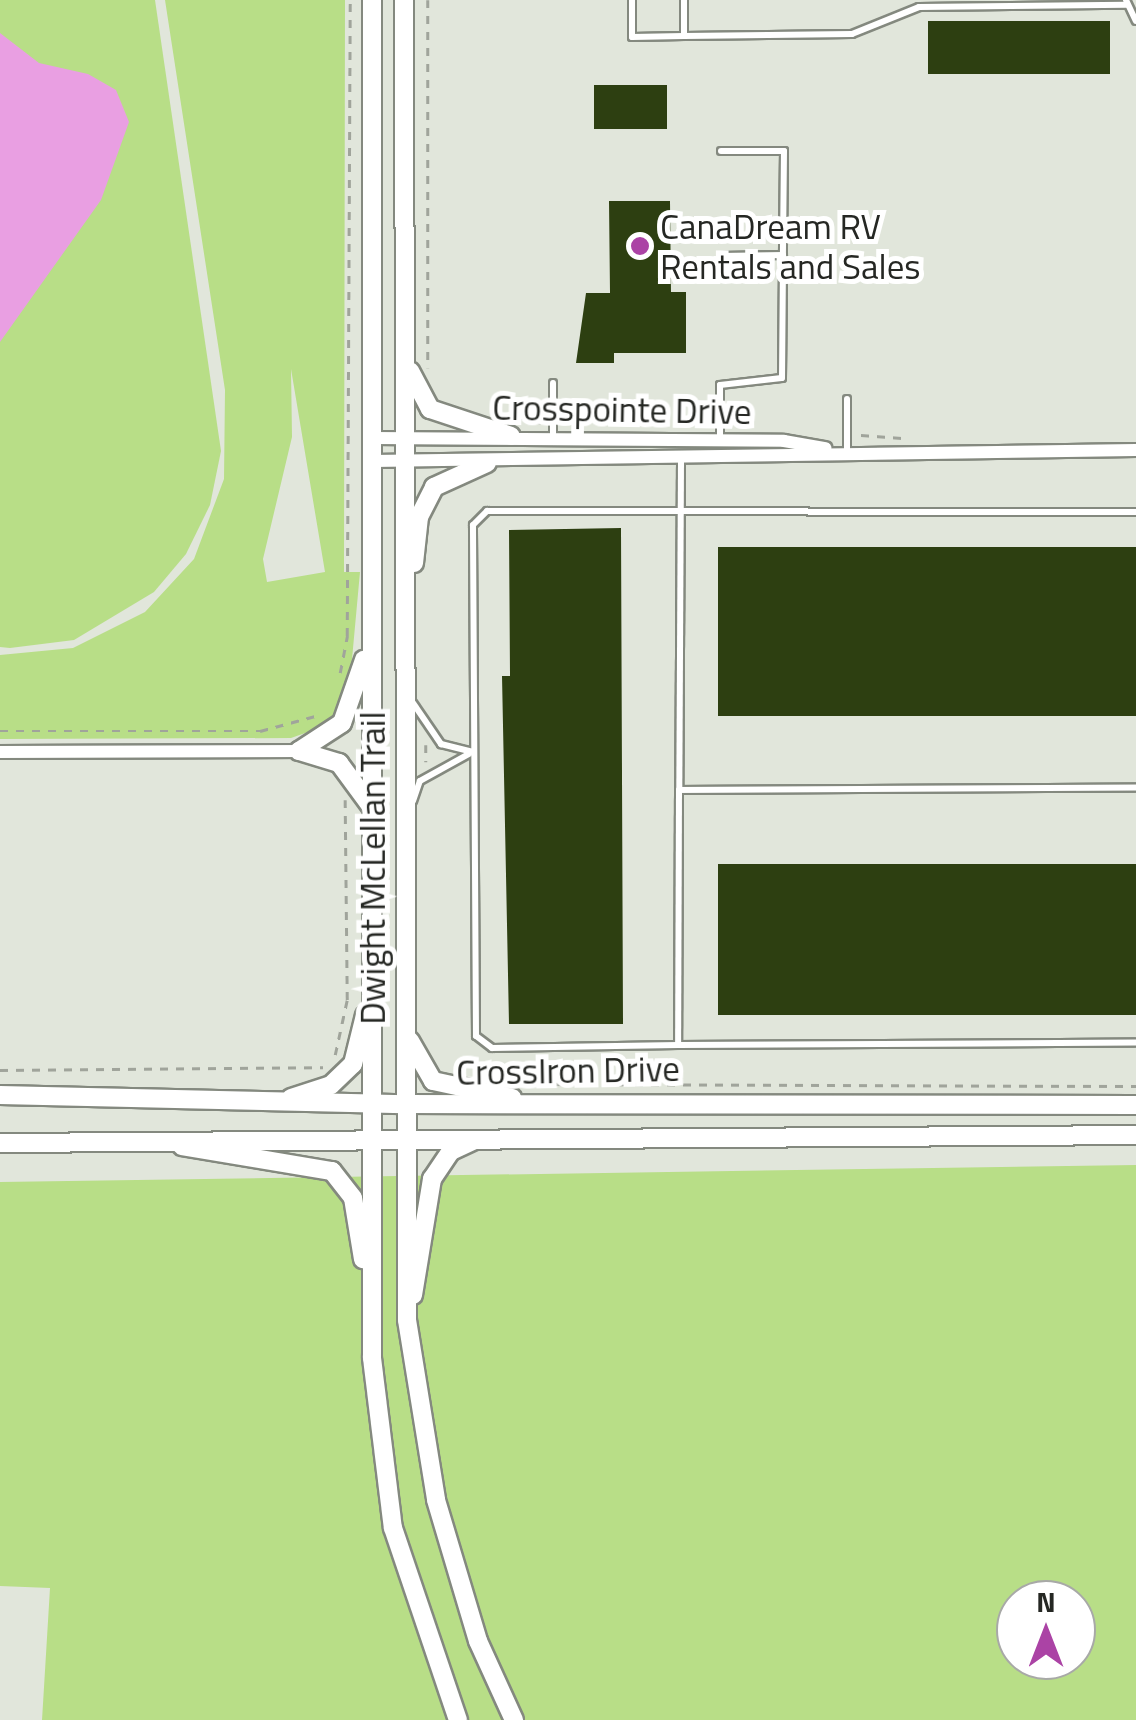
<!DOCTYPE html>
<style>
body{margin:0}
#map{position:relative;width:1136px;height:1720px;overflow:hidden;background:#e1e6db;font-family:"Titillium Web",sans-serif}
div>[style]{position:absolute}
.green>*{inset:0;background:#b8de87}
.water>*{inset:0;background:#e99fe2}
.building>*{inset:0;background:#2d3f11;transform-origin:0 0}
.path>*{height:2.5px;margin-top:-1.25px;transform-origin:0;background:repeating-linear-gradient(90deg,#a0a49b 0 8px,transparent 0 16px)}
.roads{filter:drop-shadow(2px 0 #84897f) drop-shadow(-2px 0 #84897f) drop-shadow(0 2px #84897f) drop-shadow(0 -2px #84897f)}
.service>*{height:6px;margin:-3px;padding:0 3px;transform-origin:3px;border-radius:3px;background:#fff}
.minor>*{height:12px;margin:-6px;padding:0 6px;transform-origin:6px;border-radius:6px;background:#fff}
.secondary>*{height:18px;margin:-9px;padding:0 9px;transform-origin:9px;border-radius:9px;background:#fff}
.dots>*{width:28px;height:28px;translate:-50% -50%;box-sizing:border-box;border:5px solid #fff;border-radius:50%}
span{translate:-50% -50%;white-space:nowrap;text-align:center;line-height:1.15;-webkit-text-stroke:10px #fff;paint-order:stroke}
.poi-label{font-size:35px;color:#252723}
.left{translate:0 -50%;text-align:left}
.street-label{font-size:35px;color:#252723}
.north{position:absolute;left:996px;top:1580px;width:100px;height:100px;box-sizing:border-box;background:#fff;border:2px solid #a8a9a7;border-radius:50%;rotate:0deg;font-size:28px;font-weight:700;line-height:40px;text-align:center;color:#252723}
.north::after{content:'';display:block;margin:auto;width:35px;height:45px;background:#ab43a5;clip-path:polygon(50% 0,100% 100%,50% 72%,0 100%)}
</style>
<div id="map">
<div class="green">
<i style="clip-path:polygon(0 0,155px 0,221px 451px,210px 505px,186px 554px,154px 592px,74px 640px,10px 648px,0 647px)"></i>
<i style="clip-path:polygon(evenodd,165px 0,345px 0,344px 572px,360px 572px,349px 692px,328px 725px,291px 738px,0 739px,0 655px,73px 648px,145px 612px,194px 559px,224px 479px,225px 390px,165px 0,291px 369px,325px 572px,267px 582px,263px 559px,292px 437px,291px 369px)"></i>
<i style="clip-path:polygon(evenodd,1136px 1165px,1136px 1720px,42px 1720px,50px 1588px,0 1586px,0 1182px,1136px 1165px,1016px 1600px,1076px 1600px,1076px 1660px,1016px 1660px,1016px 1600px)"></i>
</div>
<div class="water">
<i style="clip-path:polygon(0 33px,39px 63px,88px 74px,116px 90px,129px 122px,101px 200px,0 342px)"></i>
</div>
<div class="building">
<i style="left:928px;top:21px;width:182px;height:53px"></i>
<i style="left:594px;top:85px;width:73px;height:44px"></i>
<i style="clip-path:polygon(609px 201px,670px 201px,671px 292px,686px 292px,686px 353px,614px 353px,614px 363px,576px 363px,586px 293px,610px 293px)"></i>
<i style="clip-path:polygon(621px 528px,623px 1024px,509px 1024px,502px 676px,510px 676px,509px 530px)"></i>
<i style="left:1136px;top:547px;width:169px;height:418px;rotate:90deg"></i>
<i style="left:718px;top:864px;width:418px;height:151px"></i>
</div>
<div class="path">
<i style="left:428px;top:0;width:368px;rotate:90deg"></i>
<i style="left:506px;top:414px;width:36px;rotate:14deg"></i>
<i style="left:618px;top:423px;width:26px"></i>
<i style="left:861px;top:435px;width:41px;rotate:4.2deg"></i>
<i style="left:340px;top:673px;width:38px;rotate:-79deg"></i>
<i style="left:347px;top:636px;width:636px;rotate:-89.73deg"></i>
<i style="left:0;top:731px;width:260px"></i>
<i style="left:260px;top:731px;width:61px;rotate:-15.2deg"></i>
<i style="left:426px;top:745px;width:17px;rotate:90deg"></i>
<i style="left:335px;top:1055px;width:56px;rotate:-77.7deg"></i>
<i style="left:347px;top:1000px;width:200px;rotate:-90.6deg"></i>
<i style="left:0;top:1070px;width:323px;rotate:-0.5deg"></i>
<i style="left:523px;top:1084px;width:613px;rotate:0.19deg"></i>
</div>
<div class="roads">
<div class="service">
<i style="left:632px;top:0;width:37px;rotate:90deg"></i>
<i style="left:632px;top:37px;width:52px;rotate:-1.1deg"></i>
<i style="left:684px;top:36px;width:36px;rotate:-90deg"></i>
<i style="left:1126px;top:0;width:23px;rotate:65deg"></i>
<i style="left:684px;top:36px;width:168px;rotate:-0.7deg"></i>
<i style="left:852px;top:34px;width:72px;rotate:-21.9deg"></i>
<i style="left:919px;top:7px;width:207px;rotate:-0.6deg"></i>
<i style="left:721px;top:151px;width:63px"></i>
<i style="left:784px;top:151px;width:104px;rotate:90.6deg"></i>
<i style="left:553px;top:383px;width:54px;rotate:90deg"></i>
<i style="left:847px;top:399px;width:51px;rotate:90deg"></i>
<i style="left:720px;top:438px;width:53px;rotate:-90deg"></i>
<i style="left:720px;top:385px;width:62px;rotate:-6.4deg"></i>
<i style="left:782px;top:378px;width:123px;rotate:-89.5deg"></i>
<i style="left:783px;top:255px;width:62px;rotate:179.1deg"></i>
<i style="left:681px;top:462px;width:328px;rotate:90.3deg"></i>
<i style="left:679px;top:790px;width:457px;rotate:-0.3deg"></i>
<i style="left:413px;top:703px;width:50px;rotate:55.7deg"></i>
<i style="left:441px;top:744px;width:32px;rotate:14deg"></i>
<i style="left:679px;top:790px;width:255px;rotate:90.2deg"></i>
<i style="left:678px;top:1045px;width:186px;rotate:179.1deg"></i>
<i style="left:492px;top:1048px;width:20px;rotate:-143deg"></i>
<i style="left:476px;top:1036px;width:511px;rotate:-90.34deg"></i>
<i style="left:473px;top:525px;width:20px;rotate:-45deg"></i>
<i style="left:487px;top:511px;width:649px;rotate:0.09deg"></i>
<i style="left:413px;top:801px;width:21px;rotate:-71deg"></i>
<i style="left:420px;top:781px;width:56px;rotate:-28.9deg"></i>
<i style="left:678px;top:1045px;width:458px;rotate:-0.3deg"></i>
</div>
<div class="minor">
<i style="left:373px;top:438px;width:411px;rotate:0.4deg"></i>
<i style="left:784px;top:441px;width:42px;rotate:9.7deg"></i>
<i style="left:373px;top:461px;width:763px;rotate:-0.83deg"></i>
<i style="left:0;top:752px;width:299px;rotate:-0.2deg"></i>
</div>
<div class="secondary">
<i style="left:372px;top:0;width:1358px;rotate:90deg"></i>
<i style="left:372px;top:1358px;width:171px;rotate:83deg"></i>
<i style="left:393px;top:1528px;width:203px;rotate:71.3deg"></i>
<i style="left:404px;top:0;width:1320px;rotate:89.87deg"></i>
<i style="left:407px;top:1320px;width:182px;rotate:80.8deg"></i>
<i style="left:436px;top:1500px;width:147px;rotate:73.4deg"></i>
<i style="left:478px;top:1641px;width:87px;rotate:65.5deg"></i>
<i style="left:410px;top:371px;width:43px;rotate:62.2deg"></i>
<i style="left:430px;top:409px;width:85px;rotate:18.4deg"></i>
<i style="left:414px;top:563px;width:46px;rotate:-83.8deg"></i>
<i style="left:419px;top:517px;width:34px;rotate:-63deg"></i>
<i style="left:434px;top:487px;width:58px;rotate:-24.4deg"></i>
<i style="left:299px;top:751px;width:51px;rotate:-33.1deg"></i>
<i style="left:342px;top:723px;width:67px;rotate:-70.8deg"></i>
<i style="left:299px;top:751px;width:42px;rotate:16.7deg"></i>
<i style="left:339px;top:763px;width:52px;rotate:53.6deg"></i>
<i style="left:410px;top:1041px;width:46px;rotate:60.1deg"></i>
<i style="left:433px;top:1081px;width:81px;rotate:12.1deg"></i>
<i style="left:0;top:1095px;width:405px;rotate:1.3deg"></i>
<i style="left:405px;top:1104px;width:731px;rotate:0.08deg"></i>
<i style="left:291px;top:1098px;width:42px;rotate:-18deg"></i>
<i style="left:331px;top:1085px;width:30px;rotate:-44deg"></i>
<i style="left:353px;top:1064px;width:50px;rotate:-76.2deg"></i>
<i style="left:0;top:1143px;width:1136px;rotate:-0.4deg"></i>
<i style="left:182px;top:1146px;width:152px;rotate:9.5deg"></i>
<i style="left:332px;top:1171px;width:34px;rotate:52deg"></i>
<i style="left:353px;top:1198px;width:62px;rotate:80.7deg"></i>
<i style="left:413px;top:1295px;width:118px;rotate:-80.7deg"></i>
<i style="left:432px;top:1179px;width:34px;rotate:-56deg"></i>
<i style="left:451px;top:1151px;width:26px;rotate:-25deg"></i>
</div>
</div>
<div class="dots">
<i style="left:640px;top:246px;background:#ab43a5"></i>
</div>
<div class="poi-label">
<span class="left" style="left:660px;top:246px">CanaDream RV<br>Rentals and Sales</span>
</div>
<div class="street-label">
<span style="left:622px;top:409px;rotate:1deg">Crosspointe Drive</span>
<span style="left:372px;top:868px;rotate:-90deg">Dwight McLellan Trail</span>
<span style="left:568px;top:1070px;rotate:-1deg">CrossIron Drive</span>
</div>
<div class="north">N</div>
</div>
